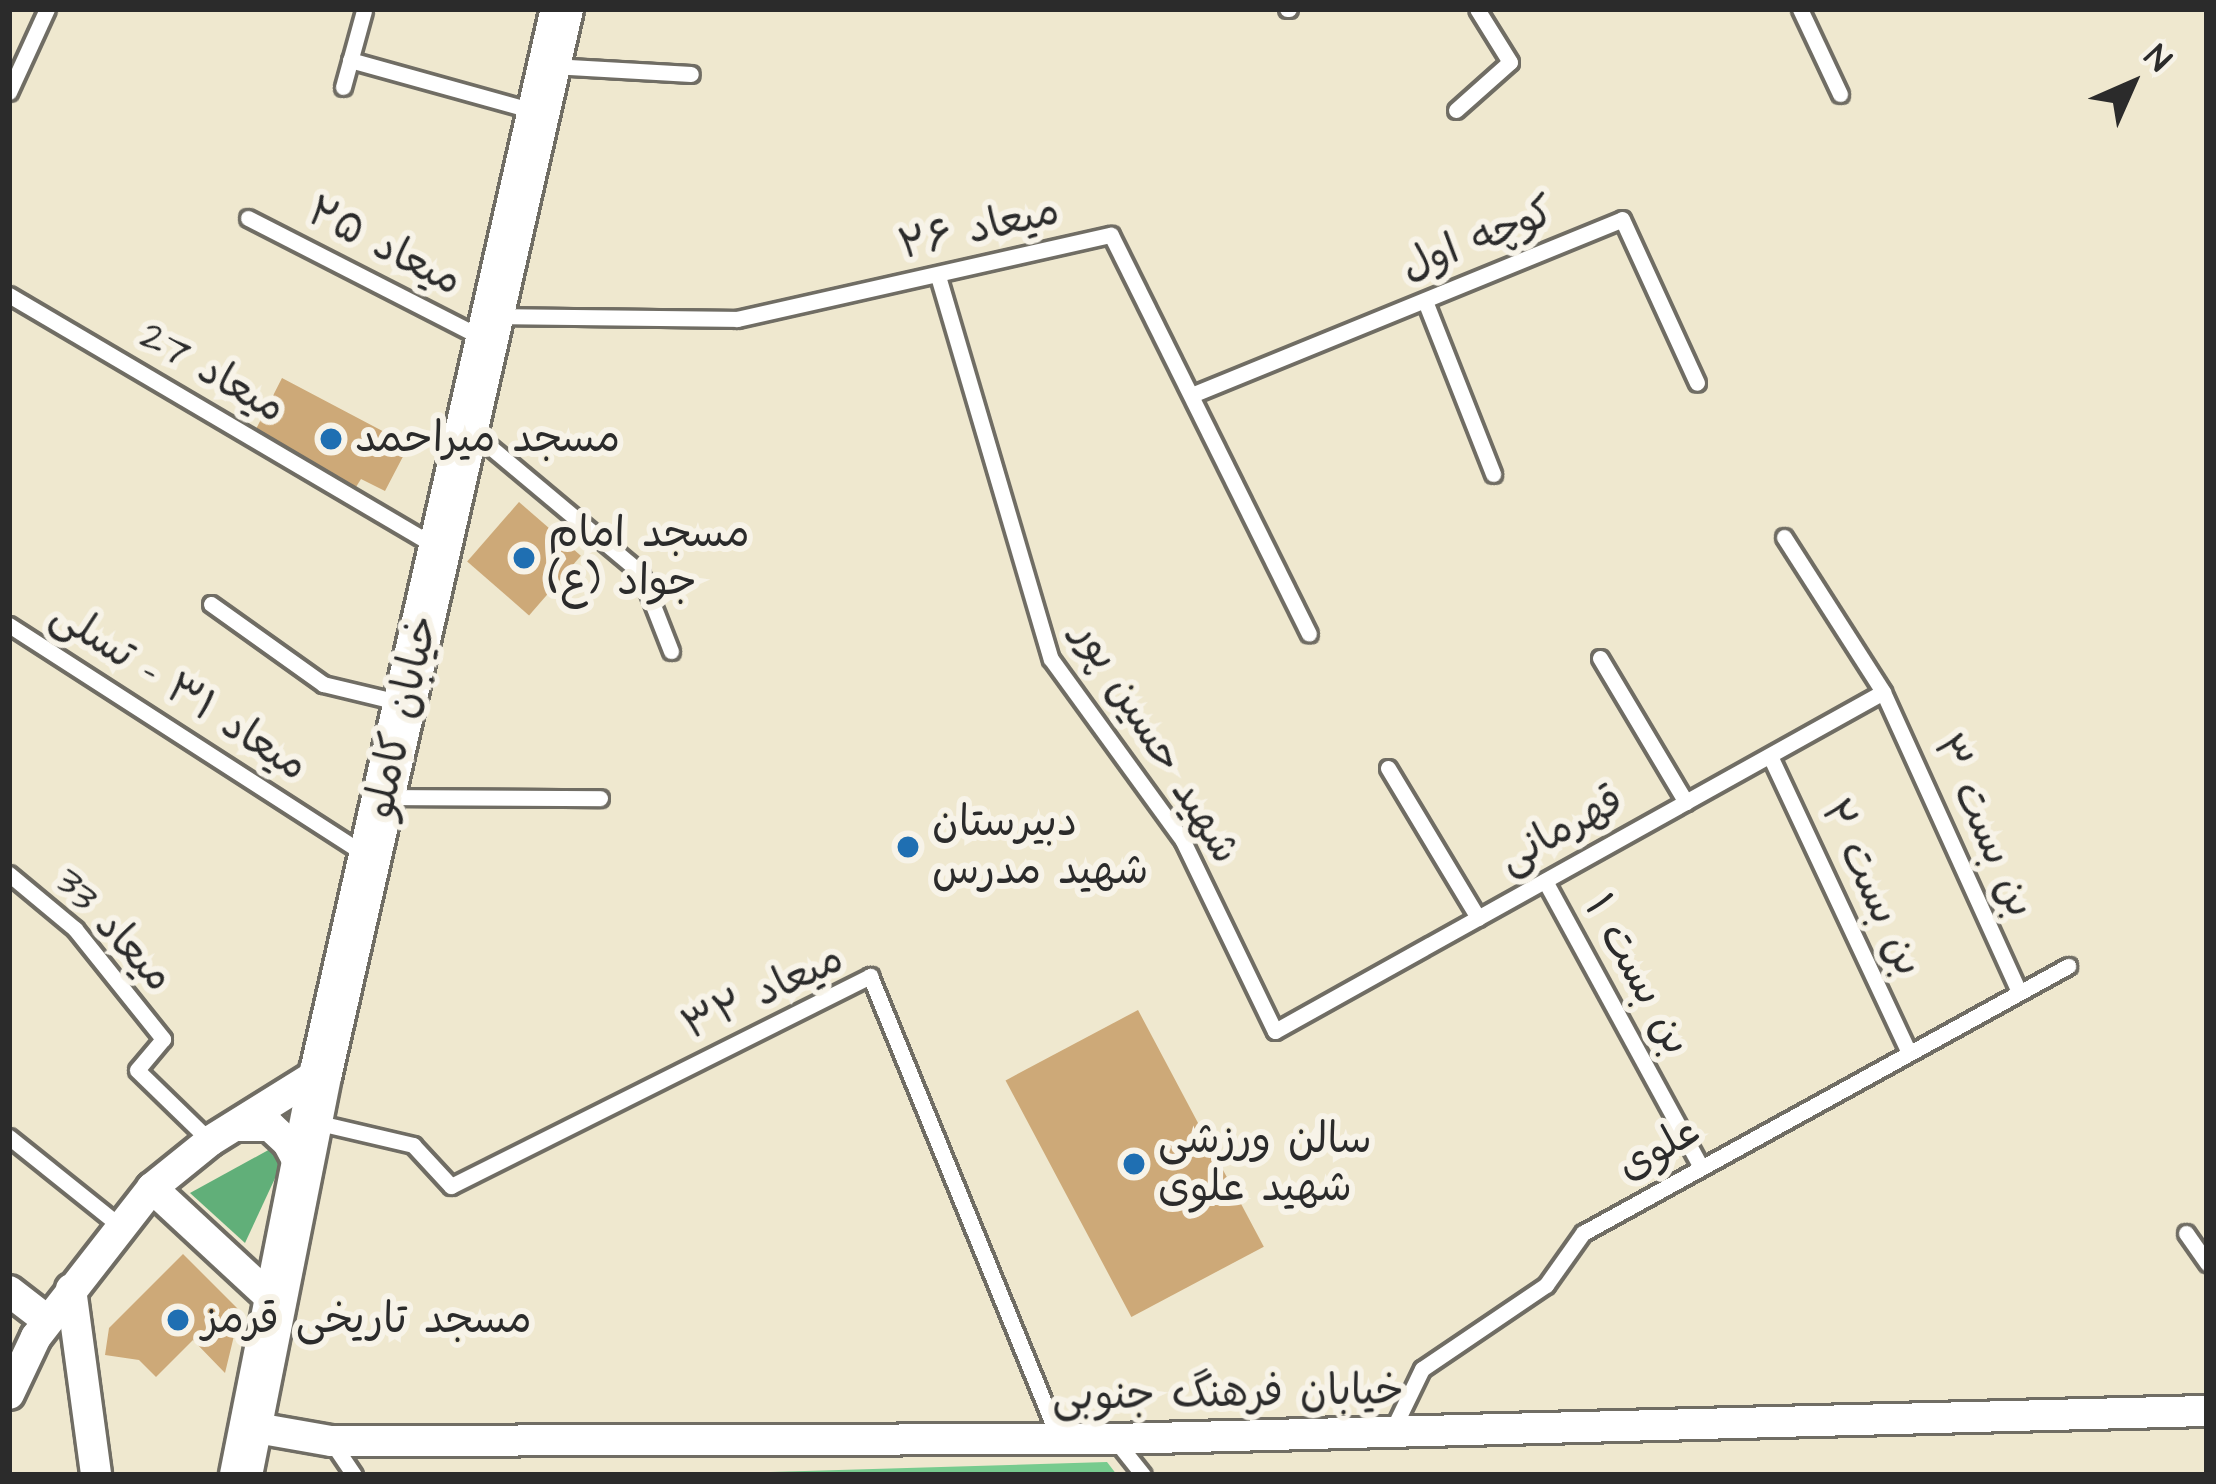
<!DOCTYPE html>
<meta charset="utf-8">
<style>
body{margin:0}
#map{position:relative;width:2216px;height:1484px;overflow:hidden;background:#efe8cf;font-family:"Architects Daughter","Playpen Sans Arabic",sans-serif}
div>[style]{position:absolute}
.green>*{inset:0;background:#77cb8e}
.forest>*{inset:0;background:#61af79}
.building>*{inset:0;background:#cda978;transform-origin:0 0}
.roads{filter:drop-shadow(3px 0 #706d64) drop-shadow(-3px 0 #706d64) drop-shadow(0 3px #706d64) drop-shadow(0 -3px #706d64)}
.lane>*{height:15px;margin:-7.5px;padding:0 7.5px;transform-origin:7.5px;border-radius:7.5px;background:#fff}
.street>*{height:30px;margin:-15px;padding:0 15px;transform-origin:15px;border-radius:15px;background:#fff}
.secondary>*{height:42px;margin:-21px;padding:0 21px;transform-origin:21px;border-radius:21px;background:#fff}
.dots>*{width:33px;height:33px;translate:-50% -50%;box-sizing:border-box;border:6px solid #f7f3e8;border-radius:50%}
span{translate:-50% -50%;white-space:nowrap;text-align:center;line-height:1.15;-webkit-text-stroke:12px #f7f3e8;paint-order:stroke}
.street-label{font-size:42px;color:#2b2b2b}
.poi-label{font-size:42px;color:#2b2b2b}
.left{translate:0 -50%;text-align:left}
.frame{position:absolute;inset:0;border:12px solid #2b2b2b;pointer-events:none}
.north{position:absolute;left:2072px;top:24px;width:120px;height:120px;-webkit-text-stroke:9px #f7f3e8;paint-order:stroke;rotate:45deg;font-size:33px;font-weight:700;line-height:48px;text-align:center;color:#2b2b2b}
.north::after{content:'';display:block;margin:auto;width:42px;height:54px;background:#2b2b2b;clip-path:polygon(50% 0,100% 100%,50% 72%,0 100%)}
</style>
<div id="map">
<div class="green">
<i style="clip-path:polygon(1107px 1462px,1117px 1475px,670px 1475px)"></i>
</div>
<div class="forest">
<i style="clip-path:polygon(272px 1148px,283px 1161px,245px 1243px,190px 1193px)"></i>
</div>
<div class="building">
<i style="clip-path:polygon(282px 378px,409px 445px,385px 491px,361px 479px,356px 487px,254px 433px)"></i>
<i style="left:519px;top:502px;width:82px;height:79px;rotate:41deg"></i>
<i style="left:1138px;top:1010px;width:268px;height:150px;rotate:62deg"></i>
<i style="clip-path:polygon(183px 1254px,240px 1311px,225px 1373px,193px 1340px,156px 1377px,139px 1360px,105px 1355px,109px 1328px)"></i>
</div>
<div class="roads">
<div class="lane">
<i style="left:1287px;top:9px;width:2px"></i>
<i style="left:1800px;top:9px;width:94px;rotate:64.8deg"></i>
<i style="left:350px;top:60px;width:195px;rotate:15.5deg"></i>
<i style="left:552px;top:66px;width:139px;rotate:3.3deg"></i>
<i style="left:343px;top:87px;width:79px;rotate:-74.6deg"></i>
<i style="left:9px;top:92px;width:91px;rotate:-65.4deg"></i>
<i style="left:1456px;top:110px;width:72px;rotate:-41.6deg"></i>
<i style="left:1510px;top:62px;width:62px;rotate:-121.9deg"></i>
<i style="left:248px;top:218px;width:267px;rotate:27.1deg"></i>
<i style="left:938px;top:276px;width:399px;rotate:73.6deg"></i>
<i style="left:1051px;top:659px;width:225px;rotate:54deg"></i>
<i style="left:1183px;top:841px;width:211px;rotate:64.2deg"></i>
<i style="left:1275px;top:1031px;width:696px;rotate:-29.14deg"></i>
<i style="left:9px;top:295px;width:497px;rotate:30.5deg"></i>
<i style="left:1425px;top:301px;width:186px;rotate:68.5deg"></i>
<i style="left:496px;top:316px;width:241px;rotate:0.7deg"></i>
<i style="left:737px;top:319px;width:383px;rotate:-12.7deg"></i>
<i style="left:1111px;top:235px;width:445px;rotate:63.6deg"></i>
<i style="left:1194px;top:394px;width:462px;rotate:-22.2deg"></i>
<i style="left:1622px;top:219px;width:180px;rotate:65.4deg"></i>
<i style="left:470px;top:430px;width:222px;rotate:39.9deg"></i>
<i style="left:640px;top:572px;width:85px;rotate:68.6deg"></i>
<i style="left:1784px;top:537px;width:184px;rotate:57.4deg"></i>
<i style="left:1883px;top:692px;width:326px;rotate:65.6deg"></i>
<i style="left:211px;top:604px;width:138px;rotate:35.5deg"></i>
<i style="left:323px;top:684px;width:81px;rotate:13.5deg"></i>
<i style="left:9px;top:625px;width:427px;rotate:32.8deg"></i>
<i style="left:1600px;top:658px;width:168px;rotate:59.2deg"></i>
<i style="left:1770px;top:756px;width:325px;rotate:64.9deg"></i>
<i style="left:1388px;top:768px;width:175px;rotate:59deg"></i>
<i style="left:387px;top:797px;width:213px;rotate:0.3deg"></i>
<i style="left:9px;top:874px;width:86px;rotate:39.8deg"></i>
<i style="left:75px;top:929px;width:141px;rotate:51.3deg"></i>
<i style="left:163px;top:1039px;width:40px;rotate:130deg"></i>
<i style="left:137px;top:1070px;width:102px;rotate:44.2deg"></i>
<i style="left:1545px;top:881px;width:326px;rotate:61.4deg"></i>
<i style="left:315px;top:1122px;width:101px;rotate:13.2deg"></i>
<i style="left:413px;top:1145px;width:56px;rotate:47.2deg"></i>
<i style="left:451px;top:1186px;width:469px;rotate:-26.6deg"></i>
<i style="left:870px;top:976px;width:500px;rotate:67.79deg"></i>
<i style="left:9px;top:1137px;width:141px;rotate:38.7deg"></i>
<i style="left:2186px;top:1233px;width:37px;rotate:55deg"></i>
<i style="left:1392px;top:1431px;width:69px;rotate:-64.2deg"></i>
<i style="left:1422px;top:1369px;width:150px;rotate:-34.1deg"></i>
<i style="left:1546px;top:1285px;width:64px;rotate:-54.6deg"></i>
<i style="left:1583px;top:1233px;width:554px;rotate:-28.83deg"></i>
<i style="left:331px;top:1441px;width:41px;rotate:55.9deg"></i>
<i style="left:1116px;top:1441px;width:43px;rotate:51.5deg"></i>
</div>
<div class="street">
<i style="left:236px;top:1126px;width:34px"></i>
<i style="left:270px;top:1126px;width:25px;rotate:43deg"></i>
<i style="left:288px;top:1143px;width:30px;rotate:62deg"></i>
<i style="left:152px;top:1188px;width:169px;rotate:42.8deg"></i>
<i style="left:71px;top:1289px;width:188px;rotate:82.3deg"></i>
<i style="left:9px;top:1291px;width:49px;rotate:37.6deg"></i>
<i style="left:9px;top:1394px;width:63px;rotate:-64.7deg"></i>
<i style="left:36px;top:1337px;width:189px;rotate:-52.1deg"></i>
<i style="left:152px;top:1188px;width:75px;rotate:-39deg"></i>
<i style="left:210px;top:1141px;width:131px;rotate:-31.9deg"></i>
<i style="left:251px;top:1427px;width:81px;rotate:9.9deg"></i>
<i style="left:331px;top:1441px;width:783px;rotate:-0.15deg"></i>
<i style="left:1114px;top:1439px;width:1093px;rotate:-1.47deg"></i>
</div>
<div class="secondary">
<i style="left:241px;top:1475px;width:411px;rotate:-78.8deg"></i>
<i style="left:321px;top:1072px;width:1090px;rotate:-77.23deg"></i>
</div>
</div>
<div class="dots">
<i style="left:331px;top:439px;background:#1f6fb2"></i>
<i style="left:524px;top:558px;background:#1f6fb2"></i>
<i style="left:908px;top:847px;background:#1f6fb2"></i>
<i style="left:1134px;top:1164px;background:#1f6fb2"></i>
<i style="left:178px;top:1320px;background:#1f6fb2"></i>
</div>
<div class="street-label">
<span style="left:979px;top:229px;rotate:-13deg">میعاد ۲۶</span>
<span style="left:1478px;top:240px;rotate:-22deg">کوچه اول</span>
<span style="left:384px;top:247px;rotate:27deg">میعاد ۲۵</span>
<span style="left:212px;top:373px;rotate:30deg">میعاد 27</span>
<span style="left:179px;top:691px;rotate:33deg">میعاد ۳۱ - تسلی</span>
<span style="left:402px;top:717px;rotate:-77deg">خیابان کاملو</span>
<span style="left:1156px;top:743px;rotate:58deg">شهید حسین پور</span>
<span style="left:1983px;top:826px;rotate:66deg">بن بست ۳</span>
<span style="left:1561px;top:830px;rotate:-29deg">قهرمانی</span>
<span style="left:1871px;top:888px;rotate:65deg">بن بست ۲</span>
<span style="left:113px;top:930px;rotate:47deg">میعاد 33</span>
<span style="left:1637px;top:975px;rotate:61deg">بن بست ۱</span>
<span style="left:763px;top:993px;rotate:-25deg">میعاد ۳۲</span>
<span style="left:1659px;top:1149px;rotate:-29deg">علوی</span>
<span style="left:1228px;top:1394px;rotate:-1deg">خیابان فرهنگ جنوبی</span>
</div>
<div class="poi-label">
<span class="left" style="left:355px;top:439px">مسجد میراحمد</span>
<span class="left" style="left:548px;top:558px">مسجد امام<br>جواد (ع)</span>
<span class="left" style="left:932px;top:847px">دبیرستان<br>شهید مدرس</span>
<span class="left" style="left:1158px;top:1164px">سالن ورزشی<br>شهید علوی</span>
<span class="left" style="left:202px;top:1320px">مسجد تاریخی قرمز</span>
</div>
<div class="frame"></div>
<div class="north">N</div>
</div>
